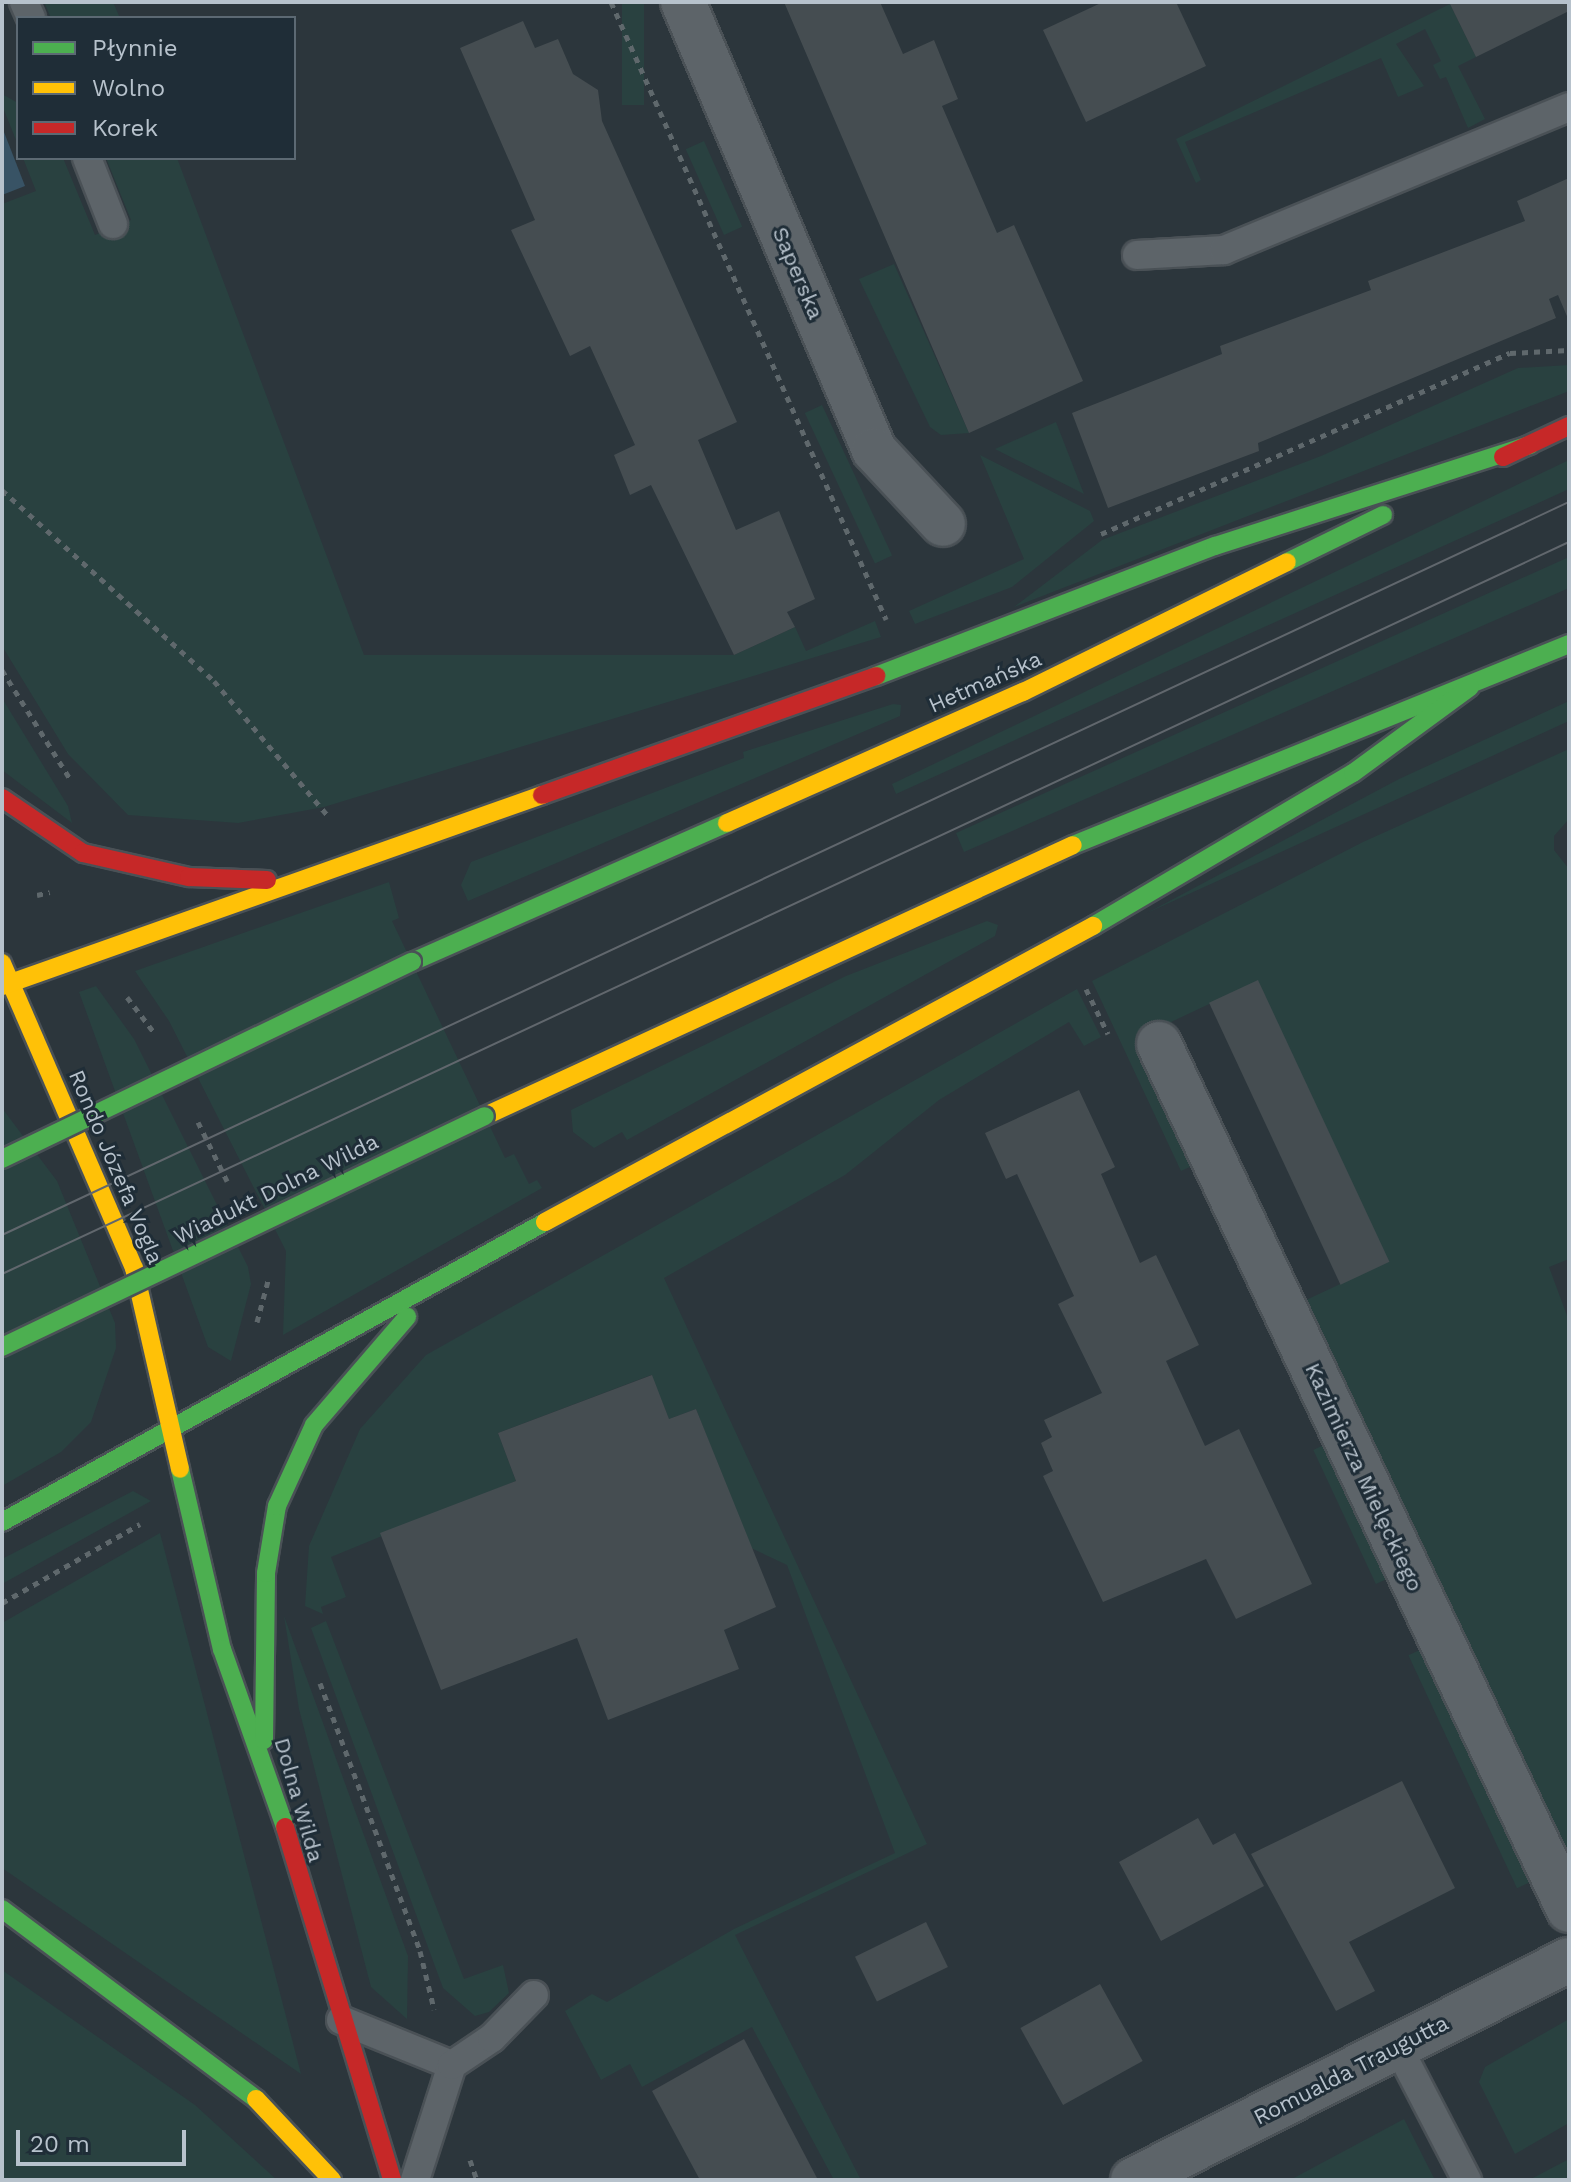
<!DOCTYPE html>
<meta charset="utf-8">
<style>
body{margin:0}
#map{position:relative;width:1571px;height:2182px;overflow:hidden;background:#2c363c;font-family:"Work Sans",sans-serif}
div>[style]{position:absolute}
.green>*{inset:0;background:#294140;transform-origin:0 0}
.water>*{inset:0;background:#385365}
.building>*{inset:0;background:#454d51;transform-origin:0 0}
.path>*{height:5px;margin-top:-2.5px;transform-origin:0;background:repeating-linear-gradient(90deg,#5f686c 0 6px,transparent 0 12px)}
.roads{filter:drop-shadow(2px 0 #4a5156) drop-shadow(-2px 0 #4a5156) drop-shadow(0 2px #4a5156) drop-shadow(0 -2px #4a5156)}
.lane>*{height:28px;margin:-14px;padding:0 14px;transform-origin:14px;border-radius:14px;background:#5d6469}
.street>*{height:44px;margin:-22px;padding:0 22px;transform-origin:22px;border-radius:22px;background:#5d6469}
.fast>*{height:18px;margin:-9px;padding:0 9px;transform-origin:9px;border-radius:9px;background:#4caf50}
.slow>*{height:18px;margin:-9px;padding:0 9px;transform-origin:9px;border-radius:9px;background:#ffc107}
.jam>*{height:18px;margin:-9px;padding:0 9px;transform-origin:9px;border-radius:9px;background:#c62828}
.tram>*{height:2px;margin:-1px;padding:0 1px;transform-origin:1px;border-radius:1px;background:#61676d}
.bridges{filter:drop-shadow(2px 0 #4a5156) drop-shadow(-2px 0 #4a5156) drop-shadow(0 2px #4a5156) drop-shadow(0 -2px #4a5156)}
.fast-bridge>*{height:18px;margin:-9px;padding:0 9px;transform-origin:9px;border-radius:9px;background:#4caf50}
span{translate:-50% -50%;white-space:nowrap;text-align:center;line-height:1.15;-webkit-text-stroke:6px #1f2d37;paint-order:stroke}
.street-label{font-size:22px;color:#b7c2cc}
.frame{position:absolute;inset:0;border:4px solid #b7c2cc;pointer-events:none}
.legend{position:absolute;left:16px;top:16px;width:280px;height:144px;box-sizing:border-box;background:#1f2d37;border:2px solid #5c6973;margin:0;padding:10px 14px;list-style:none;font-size:24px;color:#b7c2cc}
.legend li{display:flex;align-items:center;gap:16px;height:40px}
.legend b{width:40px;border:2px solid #5c6973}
.scale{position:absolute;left:16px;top:2130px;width:170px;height:36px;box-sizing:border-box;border:4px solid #b7c2cc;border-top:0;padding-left:10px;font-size:24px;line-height:28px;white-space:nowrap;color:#b7c2cc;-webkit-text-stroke:6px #1f2d37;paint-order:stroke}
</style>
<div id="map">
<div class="green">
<i style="clip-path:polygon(44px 2px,113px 2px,120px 18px,51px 18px)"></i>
<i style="left:622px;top:2px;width:22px;height:103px"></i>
<i style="clip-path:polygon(1450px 4px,1476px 57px,1458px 66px,1485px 119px,1468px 128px,1446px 77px,1440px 79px,1433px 65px,1441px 61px,1425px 29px,1396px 44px,1424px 86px,1398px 97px,1381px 58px,1185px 142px,1201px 180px,1196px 183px,1176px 139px)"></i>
<i style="clip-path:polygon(2px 94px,18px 103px,18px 145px,2px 105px)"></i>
<i style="left:704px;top:141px;width:94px;height:20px;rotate:66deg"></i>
<i style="clip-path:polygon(23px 158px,63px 158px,95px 235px,131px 220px,106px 158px,177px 158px,364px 655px,734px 655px,795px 627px,806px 651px,875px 621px,881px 637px,324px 807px,238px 823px,128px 815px,68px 754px,2px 646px,2px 204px,36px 191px)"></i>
<i style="clip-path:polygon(894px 264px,969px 433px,941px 435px,930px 427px,859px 279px)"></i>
<i style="clip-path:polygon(1569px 365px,1569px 391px,1559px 395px,1014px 607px,1102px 540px,1321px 456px,1518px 368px)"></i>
<i style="left:822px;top:405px;width:166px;height:19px;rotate:65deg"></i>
<i style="clip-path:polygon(1056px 422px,1084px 494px,995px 449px)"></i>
<i style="clip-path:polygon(980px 455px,1090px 511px,1094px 521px,1012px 587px,915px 624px,909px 611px,1024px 559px)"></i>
<i style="clip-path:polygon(1569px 460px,1569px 489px,896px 794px,892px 784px)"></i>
<i style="clip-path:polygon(1569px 557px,1569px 588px,964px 852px,956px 833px)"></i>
<i style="clip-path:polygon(2px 698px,68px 806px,72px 823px,2px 770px)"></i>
<i style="clip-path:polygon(1569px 701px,1569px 721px,1147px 913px,1399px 779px)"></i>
<i style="clip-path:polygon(893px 704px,901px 705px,900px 716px,468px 901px,461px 885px,471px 862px,744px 758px,743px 752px)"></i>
<i style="clip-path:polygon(1569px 749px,1569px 819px,1554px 836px,1554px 850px,1569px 869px,1569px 1259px,1549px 1267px,1569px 1321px,1569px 1861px,1304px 1301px,1387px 1262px,1258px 981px,1135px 1039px,1194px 1165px,1181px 1171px,1092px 981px,1363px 842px)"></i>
<i style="clip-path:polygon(389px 882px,399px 918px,392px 921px,505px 1158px,514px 1154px,529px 1184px,537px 1180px,542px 1188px,283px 1335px,286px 1251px,169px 1021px,135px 971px)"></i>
<i style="clip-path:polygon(987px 921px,998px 925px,995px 936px,627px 1140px,622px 1132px,594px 1148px,573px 1132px,571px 1110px,846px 976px)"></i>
<i style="clip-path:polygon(96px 986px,134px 1039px,248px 1267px,251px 1284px,231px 1361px,208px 1347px,79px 992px)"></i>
<i style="clip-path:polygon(1077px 989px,1101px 1037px,1084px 1046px,1069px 1022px,939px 1100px,845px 1175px,664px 1278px,927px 1844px,735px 1935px,861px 2180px,834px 2180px,752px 2027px,642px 2087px,630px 2064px,601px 2080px,565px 2011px,592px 1994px,607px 2002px,734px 1929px,895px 1853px,787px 1565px,749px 1547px,696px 1409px,669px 1419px,651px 1375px,498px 1433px,516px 1481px,331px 1557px,346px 1597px,321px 1607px,323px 1614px,305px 1606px,309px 1546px,360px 1429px,426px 1355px)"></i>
<i style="clip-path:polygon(2px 1108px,57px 1181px,115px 1323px,116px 1348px,91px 1422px,61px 1452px,2px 1486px)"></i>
<i style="left:1326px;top:1444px;width:148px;height:14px;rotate:65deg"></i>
<i style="clip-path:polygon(133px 1491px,151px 1501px,2px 1584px,2px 1559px)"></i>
<i style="clip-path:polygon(160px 1533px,262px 1924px,301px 2074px,2px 1868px,2px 1623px)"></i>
<i style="clip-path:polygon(284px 1616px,408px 1956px,407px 2019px,371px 1987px,299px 1709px)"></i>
<i style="clip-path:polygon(326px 1621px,464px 1979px,503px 1965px,509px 1993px,489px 2012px,475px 2016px,443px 1988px,311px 1628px)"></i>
<i style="left:1422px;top:1649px;width:257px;height:15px;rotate:65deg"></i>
<i style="clip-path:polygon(2px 1970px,195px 2105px,277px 2180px,2px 2180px)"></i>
<i style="clip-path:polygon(1569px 2019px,1569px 2123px,1515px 2154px,1479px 2082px,1485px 2067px)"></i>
<i style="clip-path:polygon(1404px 2119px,1435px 2180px,1290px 2180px)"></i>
<i style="clip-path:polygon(1569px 2159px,1569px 2180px,1529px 2180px)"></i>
</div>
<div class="water">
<i style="clip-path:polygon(2px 127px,25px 186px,2px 195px)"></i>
</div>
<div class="building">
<i style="clip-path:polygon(784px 2px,880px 2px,903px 54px,934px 40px,958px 99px,942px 106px,997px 233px,1014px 225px,1083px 381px,969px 433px)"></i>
<i style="clip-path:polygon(1103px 2px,1176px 2px,1206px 66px,1086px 122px,1043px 30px)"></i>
<i style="clip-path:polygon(1449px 2px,1569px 2px,1569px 11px,1476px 57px)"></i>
<i style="clip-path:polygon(523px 21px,535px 48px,558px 39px,573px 74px,598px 90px,602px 121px,737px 422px,698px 440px,736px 530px,779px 511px,815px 599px,787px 612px,795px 627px,734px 655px,651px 485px,630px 495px,614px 455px,635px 445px,590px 346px,570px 356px,511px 230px,535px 220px,460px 48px)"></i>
<i style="clip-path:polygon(1569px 178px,1569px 321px,1558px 295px,1549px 299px,1556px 318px,1258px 443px,1259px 451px,1108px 508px,1072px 413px,1222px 354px,1220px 346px,1371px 290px,1368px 281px,1525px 221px,1517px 201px)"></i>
<i style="left:1258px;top:980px;width:311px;height:54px;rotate:65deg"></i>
<i style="clip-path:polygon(1079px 1090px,1115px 1167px,1101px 1174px,1140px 1263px,1156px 1255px,1199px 1345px,1166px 1361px,1205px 1446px,1239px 1429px,1312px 1584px,1236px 1619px,1206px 1559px,1103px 1602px,1043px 1476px,1053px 1471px,1041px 1443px,1052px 1437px,1044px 1420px,1102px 1393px,1058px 1304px,1074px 1296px,1017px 1174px,1006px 1179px,985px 1133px)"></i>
<i style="clip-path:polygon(652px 1375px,669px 1419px,696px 1409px,776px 1607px,724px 1630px,739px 1669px,608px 1720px,577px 1638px,441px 1690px,380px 1533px,516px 1481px,498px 1433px)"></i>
<i style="clip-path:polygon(1402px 1781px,1455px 1888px,1349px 1942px,1375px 1991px,1336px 2011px,1251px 1854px)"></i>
<i style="clip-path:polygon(1198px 1818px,1213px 1845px,1235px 1833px,1264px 1886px,1161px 1941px,1119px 1862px)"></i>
<i style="left:926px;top:1922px;width:50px;height:79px;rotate:64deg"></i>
<i style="left:1100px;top:1984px;width:88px;height:91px;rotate:61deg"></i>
<i style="clip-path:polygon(744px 2039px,818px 2180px,700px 2180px,652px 2091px)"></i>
</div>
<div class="path">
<i style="left:611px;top:2px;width:676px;rotate:65.98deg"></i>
<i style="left:2px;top:490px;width:285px;rotate:42deg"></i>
<i style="left:214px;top:681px;width:177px;rotate:49.8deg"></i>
<i style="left:1101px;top:534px;width:447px;rotate:-23.9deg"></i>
<i style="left:1510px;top:353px;width:59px;rotate:-2.9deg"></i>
<i style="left:2px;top:670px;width:128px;rotate:58deg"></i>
<i style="left:37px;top:895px;width:13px;rotate:-13deg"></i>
<i style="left:1086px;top:989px;width:50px;rotate:63.9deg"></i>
<i style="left:127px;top:997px;width:43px;rotate:52.6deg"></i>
<i style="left:198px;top:1122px;width:66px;rotate:63.8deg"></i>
<i style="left:257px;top:1322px;width:47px;rotate:-75.1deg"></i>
<i style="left:2px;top:1603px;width:159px;rotate:-29.8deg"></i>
<i style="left:320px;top:1683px;width:286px;rotate:69.5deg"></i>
<i style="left:420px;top:1951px;width:60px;rotate:76.4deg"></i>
<i style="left:470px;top:2160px;width:21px;rotate:71deg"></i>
</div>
<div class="roads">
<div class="lane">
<i style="left:24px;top:2px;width:17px;rotate:66deg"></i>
<i style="left:87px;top:158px;width:71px;rotate:68.5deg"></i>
<i style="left:1137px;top:255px;width:87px;rotate:-3.3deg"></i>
<i style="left:1224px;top:250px;width:373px;rotate:-22.5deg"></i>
<i style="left:341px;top:2020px;width:120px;rotate:22.1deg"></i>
<i style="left:1398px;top:2047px;width:150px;rotate:62.6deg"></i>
<i style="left:415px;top:2180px;width:121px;rotate:-72.2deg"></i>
<i style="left:452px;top:2065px;width:48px;rotate:-34deg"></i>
<i style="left:492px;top:2038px;width:60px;rotate:-45.7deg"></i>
</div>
<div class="street">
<i style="left:683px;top:2px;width:487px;rotate:66.9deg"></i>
<i style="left:874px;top:450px;width:101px;rotate:47deg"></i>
<i style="left:1159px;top:1044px;width:958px;rotate:64.67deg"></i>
<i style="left:1133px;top:2180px;width:488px;rotate:-26.8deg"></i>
</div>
<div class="fast">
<i style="left:1287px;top:562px;width:107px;rotate:-26.1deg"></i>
<i style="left:876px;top:676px;width:363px;rotate:-21deg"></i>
<i style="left:1215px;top:546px;width:331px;rotate:-17.8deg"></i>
<i style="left:1073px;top:845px;width:535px;rotate:-22.06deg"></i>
<i style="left:1093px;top:926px;width:302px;rotate:-30.5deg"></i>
<i style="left:1353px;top:773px;width:145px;rotate:-36.3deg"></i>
<i style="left:412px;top:962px;width:344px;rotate:-23.8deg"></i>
<i style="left:180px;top:1469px;width:185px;rotate:76.9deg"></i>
<i style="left:222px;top:1649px;width:189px;rotate:70.5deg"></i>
<i style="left:2px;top:1522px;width:620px;rotate:-28.92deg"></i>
<i style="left:264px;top:1740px;width:167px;rotate:-89.3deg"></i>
<i style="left:266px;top:1573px;width:68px;rotate:-80.7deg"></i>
<i style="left:277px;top:1506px;width:89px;rotate:-65.4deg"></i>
<i style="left:314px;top:1425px;width:143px;rotate:-49.3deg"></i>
<i style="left:2px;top:1909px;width:317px;rotate:36.8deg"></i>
</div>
<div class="slow">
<i style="left:727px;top:823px;width:324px;rotate:-23.9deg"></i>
<i style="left:1023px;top:692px;width:294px;rotate:-26.2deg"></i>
<i style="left:2px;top:963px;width:332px;rotate:66.6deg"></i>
<i style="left:134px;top:1268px;width:206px;rotate:77.1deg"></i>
<i style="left:2px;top:986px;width:573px;rotate:-19.48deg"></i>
<i style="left:485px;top:1116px;width:647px;rotate:-24.74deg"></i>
<i style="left:545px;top:1222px;width:623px;rotate:-28.38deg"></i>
<i style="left:256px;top:2099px;width:111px;rotate:46.8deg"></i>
</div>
<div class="jam">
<i style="left:1503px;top:457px;width:73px;rotate:-25.2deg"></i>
<i style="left:542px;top:795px;width:355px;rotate:-19.6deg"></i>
<i style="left:2px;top:798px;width:98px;rotate:34.2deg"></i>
<i style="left:83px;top:853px;width:109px;rotate:12.8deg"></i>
<i style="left:189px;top:877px;width:78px;rotate:2.2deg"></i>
<i style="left:285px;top:1827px;width:369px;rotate:73.1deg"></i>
</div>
</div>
<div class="tram">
<i style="left:2px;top:1235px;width:1730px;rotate:-25.07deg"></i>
<i style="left:2px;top:1274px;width:1730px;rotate:-25.04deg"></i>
</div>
<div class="bridges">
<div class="fast-bridge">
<i style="left:2px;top:1159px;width:455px;rotate:-25.7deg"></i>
<i style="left:2px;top:1347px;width:535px;rotate:-25.56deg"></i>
</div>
</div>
<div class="street-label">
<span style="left:798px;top:273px;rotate:67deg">Saperska</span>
<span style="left:985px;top:682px;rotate:-24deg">Hetmańska</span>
<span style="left:116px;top:1167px;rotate:67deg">Rondo Józefa Vogla</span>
<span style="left:276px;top:1189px;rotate:-26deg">Wiadukt Dolna Wilda</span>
<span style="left:1364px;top:1477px;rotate:65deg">Kazimierza Mielęckiego</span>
<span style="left:299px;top:1800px;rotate:74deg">Dolna Wilda</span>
<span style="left:1351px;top:2070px;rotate:-27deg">Romualda Traugutta</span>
</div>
<div class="frame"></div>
<ul class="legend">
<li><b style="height:10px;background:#4caf50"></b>Płynnie</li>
<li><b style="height:10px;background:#ffc107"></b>Wolno</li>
<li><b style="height:10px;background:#c62828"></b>Korek</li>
</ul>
<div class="scale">20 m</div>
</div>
